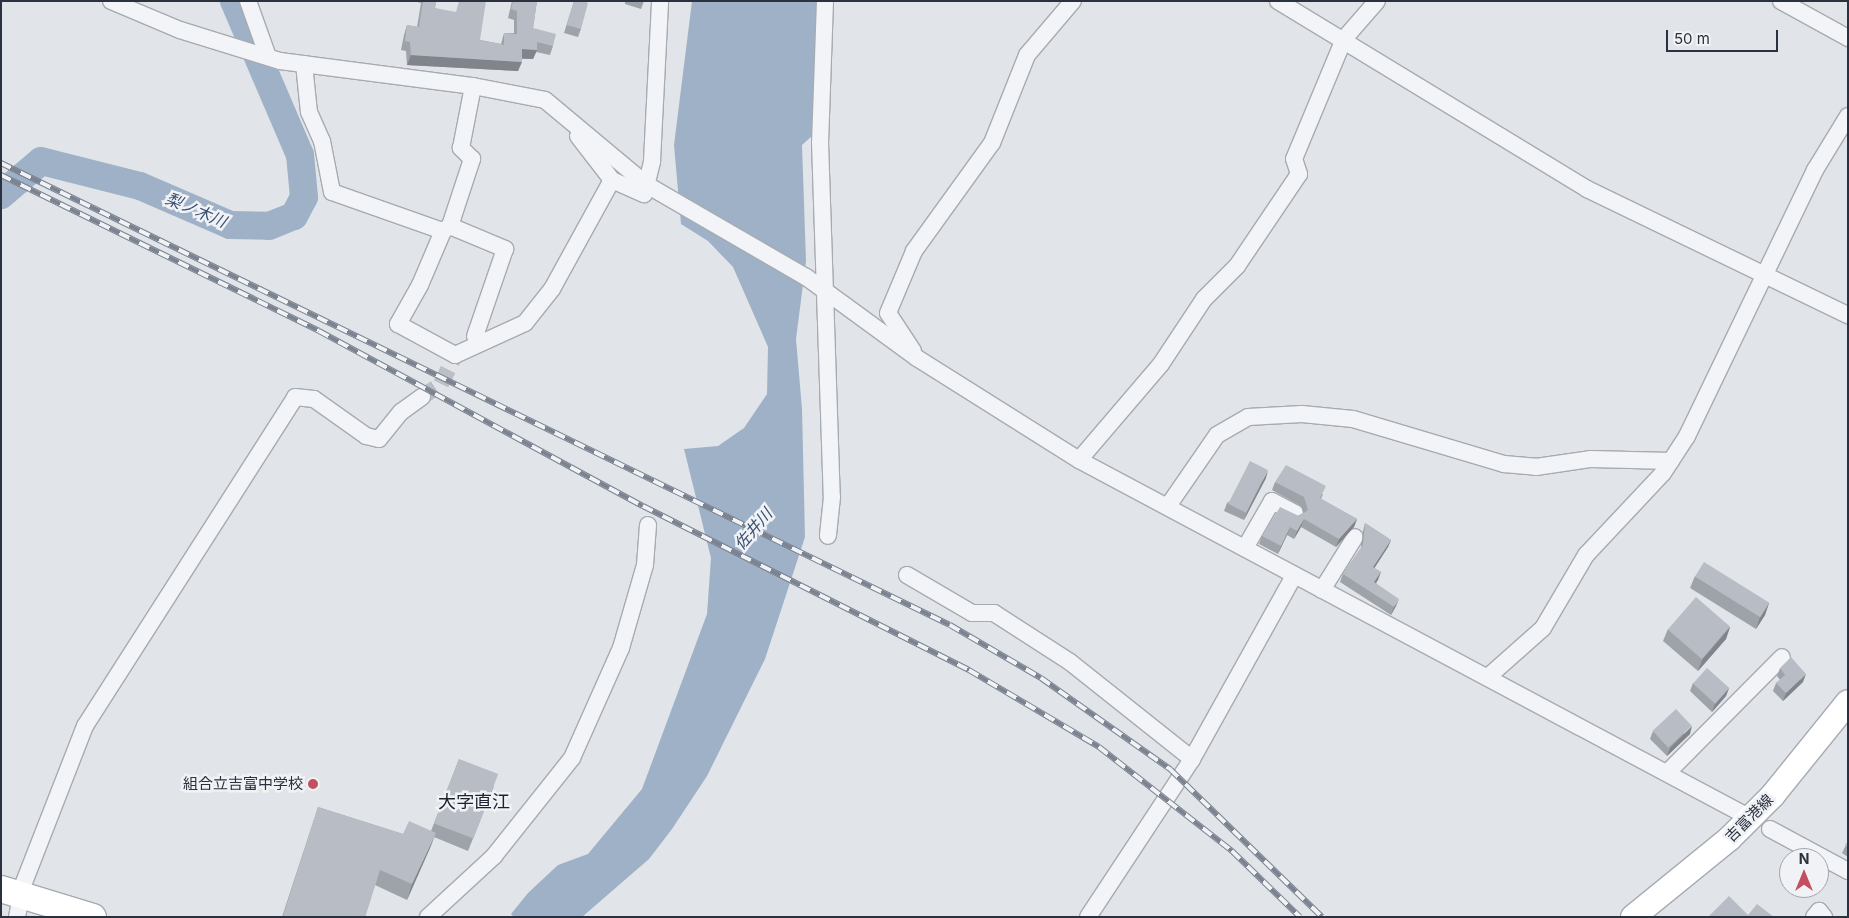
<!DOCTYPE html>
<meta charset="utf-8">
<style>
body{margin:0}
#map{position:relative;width:1849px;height:918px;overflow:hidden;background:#e1e4e8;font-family:Inter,"Noto Sans JP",sans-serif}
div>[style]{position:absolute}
.water>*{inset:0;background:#9eb1c6}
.river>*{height:28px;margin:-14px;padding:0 14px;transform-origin:14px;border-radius:14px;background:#9eb1c6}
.minor-tunnel>*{height:16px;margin-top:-8px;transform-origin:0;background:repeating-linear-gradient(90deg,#bcc0c6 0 16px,transparent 0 24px)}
.roads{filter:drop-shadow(1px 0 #a6abb2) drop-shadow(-1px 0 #a6abb2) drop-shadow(0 1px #a6abb2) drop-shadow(0 -1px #a6abb2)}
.minor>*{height:16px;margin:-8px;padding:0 8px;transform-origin:8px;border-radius:8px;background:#f3f4f7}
.secondary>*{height:24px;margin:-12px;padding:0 12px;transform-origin:12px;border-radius:12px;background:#fff}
.primary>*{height:26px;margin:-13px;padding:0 13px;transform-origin:13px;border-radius:13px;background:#fff}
.rail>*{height:5.5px;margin-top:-2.75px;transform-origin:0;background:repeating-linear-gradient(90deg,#f0f2f6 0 11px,#7b8391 0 22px);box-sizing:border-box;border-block:1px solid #7b8391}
.wall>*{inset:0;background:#9ea3a9}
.shaded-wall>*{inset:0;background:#81848a}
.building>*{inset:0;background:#b8bdc5;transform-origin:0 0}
.dots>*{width:14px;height:14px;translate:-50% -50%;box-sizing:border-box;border:2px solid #f0f2f6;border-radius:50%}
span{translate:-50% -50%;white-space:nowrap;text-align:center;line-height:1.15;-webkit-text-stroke:5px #f0f2f6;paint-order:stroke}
.poi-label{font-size:15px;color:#2a313f}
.right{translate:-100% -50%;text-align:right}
.street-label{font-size:15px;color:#2a313f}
.water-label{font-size:16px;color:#374f70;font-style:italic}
.quarter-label{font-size:18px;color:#1c2330}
.frame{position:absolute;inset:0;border:2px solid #2a313f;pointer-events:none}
.north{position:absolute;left:1779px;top:848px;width:50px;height:50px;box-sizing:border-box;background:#f0f2f6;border:1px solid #a1a5ad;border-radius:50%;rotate:0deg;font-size:14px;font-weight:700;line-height:20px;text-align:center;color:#2a313f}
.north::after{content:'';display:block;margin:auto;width:18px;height:22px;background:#c44f5e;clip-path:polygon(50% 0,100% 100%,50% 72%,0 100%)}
.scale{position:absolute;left:1666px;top:30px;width:112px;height:22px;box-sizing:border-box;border:2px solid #2a313f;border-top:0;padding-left:6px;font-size:15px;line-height:18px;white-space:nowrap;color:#2a313f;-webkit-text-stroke:4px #f0f2f6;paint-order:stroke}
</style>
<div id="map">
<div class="water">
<i style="clip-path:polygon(692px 1px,818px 1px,812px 136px,802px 145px,806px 261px,796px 339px,802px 409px,805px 537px,765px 659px,707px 776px,672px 829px,649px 859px,582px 917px,514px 917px,511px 914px,528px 893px,558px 865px,588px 854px,642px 789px,707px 614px,711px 558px,684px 449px,718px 446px,744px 428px,767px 394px,768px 347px,733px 267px,708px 241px,681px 224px,674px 145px)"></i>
</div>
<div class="river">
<i style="left:1px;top:195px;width:52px;rotate:-40.4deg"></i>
<i style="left:41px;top:161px;width:102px;rotate:14.2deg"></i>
<i style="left:140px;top:186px;width:98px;rotate:23.4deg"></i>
<i style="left:230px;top:225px;width:39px;rotate:1deg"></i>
<i style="left:269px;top:226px;width:27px;rotate:-22deg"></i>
<i style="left:294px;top:216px;width:21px;rotate:-62deg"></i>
<i style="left:304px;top:197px;width:42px;rotate:-95.4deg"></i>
<i style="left:300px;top:155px;width:168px;rotate:-113.2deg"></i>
</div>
<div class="minor-tunnel">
<i style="left:422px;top:397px;width:23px;rotate:-34deg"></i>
<i style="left:441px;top:384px;width:32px;rotate:-64deg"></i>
</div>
<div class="roads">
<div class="minor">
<i style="left:111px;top:1px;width:75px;rotate:22.8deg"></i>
<i style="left:180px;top:30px;width:105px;rotate:17.2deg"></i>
<i style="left:280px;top:61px;width:195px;rotate:7.4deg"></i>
<i style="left:473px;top:86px;width:73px;rotate:11deg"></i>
<i style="left:545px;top:100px;width:133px;rotate:39.8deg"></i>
<i style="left:647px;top:185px;width:184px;rotate:30.1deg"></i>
<i style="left:806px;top:277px;width:137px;rotate:36.1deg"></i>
<i style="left:917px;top:358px;width:191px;rotate:32.2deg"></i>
<i style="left:1079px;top:460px;width:750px;rotate:28.07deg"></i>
<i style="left:248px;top:1px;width:59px;rotate:70.3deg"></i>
<i style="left:825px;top:1px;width:141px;rotate:92deg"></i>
<i style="left:820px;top:142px;width:355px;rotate:88.1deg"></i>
<i style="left:832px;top:497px;width:39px;rotate:96deg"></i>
<i style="left:1278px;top:1px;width:362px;rotate:31.3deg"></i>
<i style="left:1587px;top:189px;width:290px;rotate:25.8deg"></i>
<i style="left:1781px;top:1px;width:77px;rotate:28.9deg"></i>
<i style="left:304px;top:64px;width:48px;rotate:84.1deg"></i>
<i style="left:309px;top:112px;width:32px;rotate:66deg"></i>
<i style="left:322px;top:141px;width:52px;rotate:78.9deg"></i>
<i style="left:332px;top:192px;width:118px;rotate:19.4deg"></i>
<i style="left:443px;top:231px;width:9px;rotate:-36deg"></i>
<i style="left:450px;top:226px;width:60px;rotate:22.7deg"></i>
<i style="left:505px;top:249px;width:92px;rotate:109deg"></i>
<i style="left:578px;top:136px;width:56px;rotate:52.3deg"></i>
<i style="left:450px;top:226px;width:71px;rotate:-71.8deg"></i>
<i style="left:472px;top:159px;width:16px;rotate:-135deg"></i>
<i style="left:461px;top:148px;width:63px;rotate:-79deg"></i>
<i style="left:443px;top:231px;width:59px;rotate:113.1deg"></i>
<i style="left:420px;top:285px;width:45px;rotate:119.4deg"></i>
<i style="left:398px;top:324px;width:65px;rotate:28.5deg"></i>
<i style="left:455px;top:355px;width:77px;rotate:-24.6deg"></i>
<i style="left:525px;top:323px;width:43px;rotate:-51.5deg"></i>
<i style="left:552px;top:289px;width:124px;rotate:-61.2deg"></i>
<i style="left:612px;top:180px;width:35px;rotate:24deg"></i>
<i style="left:644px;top:194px;width:34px;rotate:-76deg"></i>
<i style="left:652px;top:161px;width:160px;rotate:-87.1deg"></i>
<i style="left:913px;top:351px;width:45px;rotate:-123.3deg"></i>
<i style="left:888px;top:313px;width:67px;rotate:-67.2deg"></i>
<i style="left:914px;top:251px;width:133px;rotate:-54.2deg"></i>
<i style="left:992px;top:143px;width:95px;rotate:-68.3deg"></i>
<i style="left:1027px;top:55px;width:71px;rotate:-49.6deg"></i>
<i style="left:1079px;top:460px;width:126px;rotate:-49.5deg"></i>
<i style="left:1161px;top:364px;width:78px;rotate:-56.5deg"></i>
<i style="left:1204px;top:299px;width:47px;rotate:-45deg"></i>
<i style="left:1237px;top:266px;width:111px;rotate:-56deg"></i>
<i style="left:1299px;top:174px;width:16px;rotate:-108deg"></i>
<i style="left:1294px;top:159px;width:130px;rotate:-67.4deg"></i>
<i style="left:1344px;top:39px;width:50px;rotate:-49deg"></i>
<i style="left:1168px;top:506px;width:86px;rotate:-55.4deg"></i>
<i style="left:1217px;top:435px;width:36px;rotate:-30deg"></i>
<i style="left:1248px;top:417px;width:54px;rotate:-3.2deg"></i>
<i style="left:1302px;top:414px;width:51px;rotate:5.6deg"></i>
<i style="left:1353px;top:419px;width:158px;rotate:16.6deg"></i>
<i style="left:1504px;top:464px;width:32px;rotate:5deg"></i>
<i style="left:1536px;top:467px;width:56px;rotate:-8.3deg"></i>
<i style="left:1591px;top:459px;width:80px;rotate:1.4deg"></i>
<i style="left:1245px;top:548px;width:54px;rotate:-60.1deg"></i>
<i style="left:1272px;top:501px;width:27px;rotate:28deg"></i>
<i style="left:907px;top:575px;width:75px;rotate:30.3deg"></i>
<i style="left:972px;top:613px;width:22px"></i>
<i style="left:994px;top:613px;width:90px;rotate:32.8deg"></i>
<i style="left:1070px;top:662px;width:156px;rotate:38.5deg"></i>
<i style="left:1322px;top:590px;width:62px;rotate:-58.1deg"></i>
<i style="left:1489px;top:676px;width:72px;rotate:-41.6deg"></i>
<i style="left:1543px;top:628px;width:85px;rotate:-59.5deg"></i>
<i style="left:1586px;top:555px;width:112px;rotate:-46.8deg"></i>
<i style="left:1663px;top:473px;width:44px;rotate:-57deg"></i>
<i style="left:1687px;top:436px;width:295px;rotate:-64.3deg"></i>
<i style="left:1815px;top:170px;width:63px;rotate:-58.6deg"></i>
<i style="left:1667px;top:773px;width:163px;rotate:-45.2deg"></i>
<i style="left:1770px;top:829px;width:89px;rotate:28.3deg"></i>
<i style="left:17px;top:917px;width:33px;rotate:-79deg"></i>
<i style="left:23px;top:885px;width:171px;rotate:-68.7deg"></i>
<i style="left:85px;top:726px;width:390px;rotate:-57.4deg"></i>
<i style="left:295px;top:397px;width:19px;rotate:6deg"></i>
<i style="left:314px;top:399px;width:64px;rotate:35.4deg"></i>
<i style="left:366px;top:436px;width:13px;rotate:13deg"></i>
<i style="left:379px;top:439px;width:35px;rotate:-51deg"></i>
<i style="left:401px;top:412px;width:26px;rotate:-36deg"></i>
<i style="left:428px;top:917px;width:90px;rotate:-42.7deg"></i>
<i style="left:494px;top:856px;width:125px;rotate:-51.5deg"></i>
<i style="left:572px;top:758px;width:120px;rotate:-66deg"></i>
<i style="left:621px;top:648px;width:86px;rotate:-73.9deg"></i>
<i style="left:645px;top:565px;width:40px;rotate:-85.7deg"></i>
<i style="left:1088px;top:917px;width:189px;rotate:-56.6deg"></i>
<i style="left:1192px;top:759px;width:210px;rotate:-60.9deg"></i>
<i style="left:1814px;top:917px;width:8px;rotate:-50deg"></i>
<i style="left:1819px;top:911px;width:8px;rotate:50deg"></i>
</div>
<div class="secondary">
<i style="left:1633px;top:917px;width:124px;rotate:-39.1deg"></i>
<i style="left:1729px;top:839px;width:62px;rotate:-45deg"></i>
<i style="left:1773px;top:795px;width:119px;rotate:-51.1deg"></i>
</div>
<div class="primary">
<i style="left:1px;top:889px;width:96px;rotate:16.9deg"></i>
</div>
</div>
<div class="rail">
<i style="left:1px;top:163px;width:1055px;rotate:25.96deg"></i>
<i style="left:950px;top:625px;width:105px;rotate:30.2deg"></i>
<i style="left:1041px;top:678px;width:158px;rotate:35.2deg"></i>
<i style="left:1170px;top:769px;width:212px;rotate:44.2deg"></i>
<i style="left:1px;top:175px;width:354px;rotate:26.1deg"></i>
<i style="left:319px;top:331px;width:368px;rotate:28.4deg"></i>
<i style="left:643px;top:506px;width:365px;rotate:26.7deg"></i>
<i style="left:969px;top:670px;width:151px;rotate:30.6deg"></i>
<i style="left:1099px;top:747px;width:169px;rotate:38deg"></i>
<i style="left:1232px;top:851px;width:95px;rotate:44.1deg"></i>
</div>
<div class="wall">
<i style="clip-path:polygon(414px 1px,436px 1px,435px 8px,480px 40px,501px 44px,504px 33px,514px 33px,514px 20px,508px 18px,512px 1px,537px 1px,533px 28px,553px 46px,550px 55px,536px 52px,533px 59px,522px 59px,518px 71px,407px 65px,406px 51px,401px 50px,404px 35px,407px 25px,417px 27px,421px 3px)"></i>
<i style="clip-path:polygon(574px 1px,581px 29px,578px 37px,564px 33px)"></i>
<i style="clip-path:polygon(625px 1px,644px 1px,641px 9px,625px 4px)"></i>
<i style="clip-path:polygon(1266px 478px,1244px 520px,1224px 511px,1227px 503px)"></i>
<i style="clip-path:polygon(1275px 482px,1323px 494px,1321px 499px,1357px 519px,1354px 527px,1336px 547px,1301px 527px,1294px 539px,1287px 535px,1278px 554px,1259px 544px,1262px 536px,1303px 513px,1301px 506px,1272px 490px)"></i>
<i style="clip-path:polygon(1365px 523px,1391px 540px,1388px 547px,1374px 568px,1381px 572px,1376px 583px,1396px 606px,1391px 615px,1340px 582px,1343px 574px,1361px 548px,1363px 531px)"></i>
<i style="clip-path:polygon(1695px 576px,1769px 603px,1765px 615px,1756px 629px,1690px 588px)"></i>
<i style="clip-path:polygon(1730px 627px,1726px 639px,1698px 671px,1663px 641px,1668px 629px)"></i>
<i style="clip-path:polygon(1780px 668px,1803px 682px,1783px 701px,1773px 691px,1776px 683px,1780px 680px,1777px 676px)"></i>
<i style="clip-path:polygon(1693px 683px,1729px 688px,1726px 696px,1712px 712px,1690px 691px)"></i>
<i style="clip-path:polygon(1653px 731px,1690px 734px,1667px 756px,1650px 739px)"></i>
<i style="clip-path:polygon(459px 759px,494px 786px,468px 851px,434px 837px,430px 848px,407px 900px,375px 885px,365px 917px,282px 917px,318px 807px,403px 834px,431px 831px)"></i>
<i style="clip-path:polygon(1848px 841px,1848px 857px,1842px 853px)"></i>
</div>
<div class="shaded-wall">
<i style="clip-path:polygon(522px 49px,537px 50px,533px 59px,518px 58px)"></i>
<i style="clip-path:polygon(411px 55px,522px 62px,518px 71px,407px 65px)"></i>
<i style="clip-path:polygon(1268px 470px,1266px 478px,1244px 520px,1247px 512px)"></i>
<i style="clip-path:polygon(1304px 519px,1301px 527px,1294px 539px,1297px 531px)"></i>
<i style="clip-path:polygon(1357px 519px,1354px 527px,1336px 547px,1339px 539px)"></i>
<i style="clip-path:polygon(1290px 527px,1287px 535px,1278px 554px,1281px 546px)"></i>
<i style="clip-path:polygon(1391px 540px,1388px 547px,1370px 575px,1373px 567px)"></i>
<i style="clip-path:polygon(1381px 572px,1378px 580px,1372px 589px,1374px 582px)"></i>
<i style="clip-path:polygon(1399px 599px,1396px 606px,1391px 615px,1394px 607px)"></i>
<i style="clip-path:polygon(1769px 603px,1765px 615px,1756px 629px,1760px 617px)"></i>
<i style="clip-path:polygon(1730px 627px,1726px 639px,1698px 671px,1702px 660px)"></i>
<i style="clip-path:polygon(1806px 674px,1803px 682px,1783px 701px,1786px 693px)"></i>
<i style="clip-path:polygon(1729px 688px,1726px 696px,1712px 712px,1715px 704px)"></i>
<i style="clip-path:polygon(1692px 726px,1690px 734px,1667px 756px,1670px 748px)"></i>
<i style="clip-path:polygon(436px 833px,430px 848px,407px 900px,412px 884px)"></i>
</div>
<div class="building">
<i style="clip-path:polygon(423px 1px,436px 1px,435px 8px,456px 12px,459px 1px,486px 1px,480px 40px,504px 45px,504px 33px,517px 34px,517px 11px,511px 9px,513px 1px,537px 1px,533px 28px,556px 34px,553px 46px,537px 42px,537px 50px,522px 49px,522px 62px,411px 55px,410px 42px,405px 41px,407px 25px,419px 27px)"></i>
<i style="clip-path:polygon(574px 1px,584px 1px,588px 3px,581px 29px,567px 25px)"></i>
<i style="left:1250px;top:461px;width:20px;height:48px;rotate:27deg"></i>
<i style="clip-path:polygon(1286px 465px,1326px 486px,1320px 498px,1357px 519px,1339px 539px,1304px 519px,1297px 531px,1290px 527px,1281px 546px,1262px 536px,1280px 507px,1299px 516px,1308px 510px,1304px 497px,1275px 482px)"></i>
<i style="clip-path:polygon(1365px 523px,1391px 540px,1373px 567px,1381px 572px,1374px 582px,1399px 599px,1394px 607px,1343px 574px,1363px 545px)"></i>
<i style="left:1704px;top:562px;width:77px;height:17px;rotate:32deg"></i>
<i style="left:1696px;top:597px;width:45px;height:43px;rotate:41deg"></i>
<i style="clip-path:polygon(1791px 657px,1806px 674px,1786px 693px,1776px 683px,1785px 675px,1780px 668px)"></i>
<i style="left:1707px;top:668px;width:30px;height:21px;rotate:42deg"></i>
<i style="left:1676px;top:709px;width:23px;height:32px;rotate:47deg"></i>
<i style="left:459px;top:759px;width:42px;height:69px;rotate:21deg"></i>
<i style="clip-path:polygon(318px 807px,403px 834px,409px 821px,436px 833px,412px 884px,380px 870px,365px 917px,286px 917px,283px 916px)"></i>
<i style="clip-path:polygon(1848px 841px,1848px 847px,1845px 845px)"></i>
<i style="clip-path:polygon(1729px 896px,1748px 915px,1757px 904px,1774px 917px,1708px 917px)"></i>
</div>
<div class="dots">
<i style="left:313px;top:784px;background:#c44f5e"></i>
</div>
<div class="poi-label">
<span class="right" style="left:303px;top:784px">組合立吉富中学校</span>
</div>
<div class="street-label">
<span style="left:1749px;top:818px;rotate:-45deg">吉富港線</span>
</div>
<div class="water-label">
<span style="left:196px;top:210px;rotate:23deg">梨ノ木川</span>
<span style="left:753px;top:529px;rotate:-49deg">佐井川</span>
</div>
<div class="quarter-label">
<span style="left:474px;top:802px">大字直江</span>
</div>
<div class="frame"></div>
<div class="north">N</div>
<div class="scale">50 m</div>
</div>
